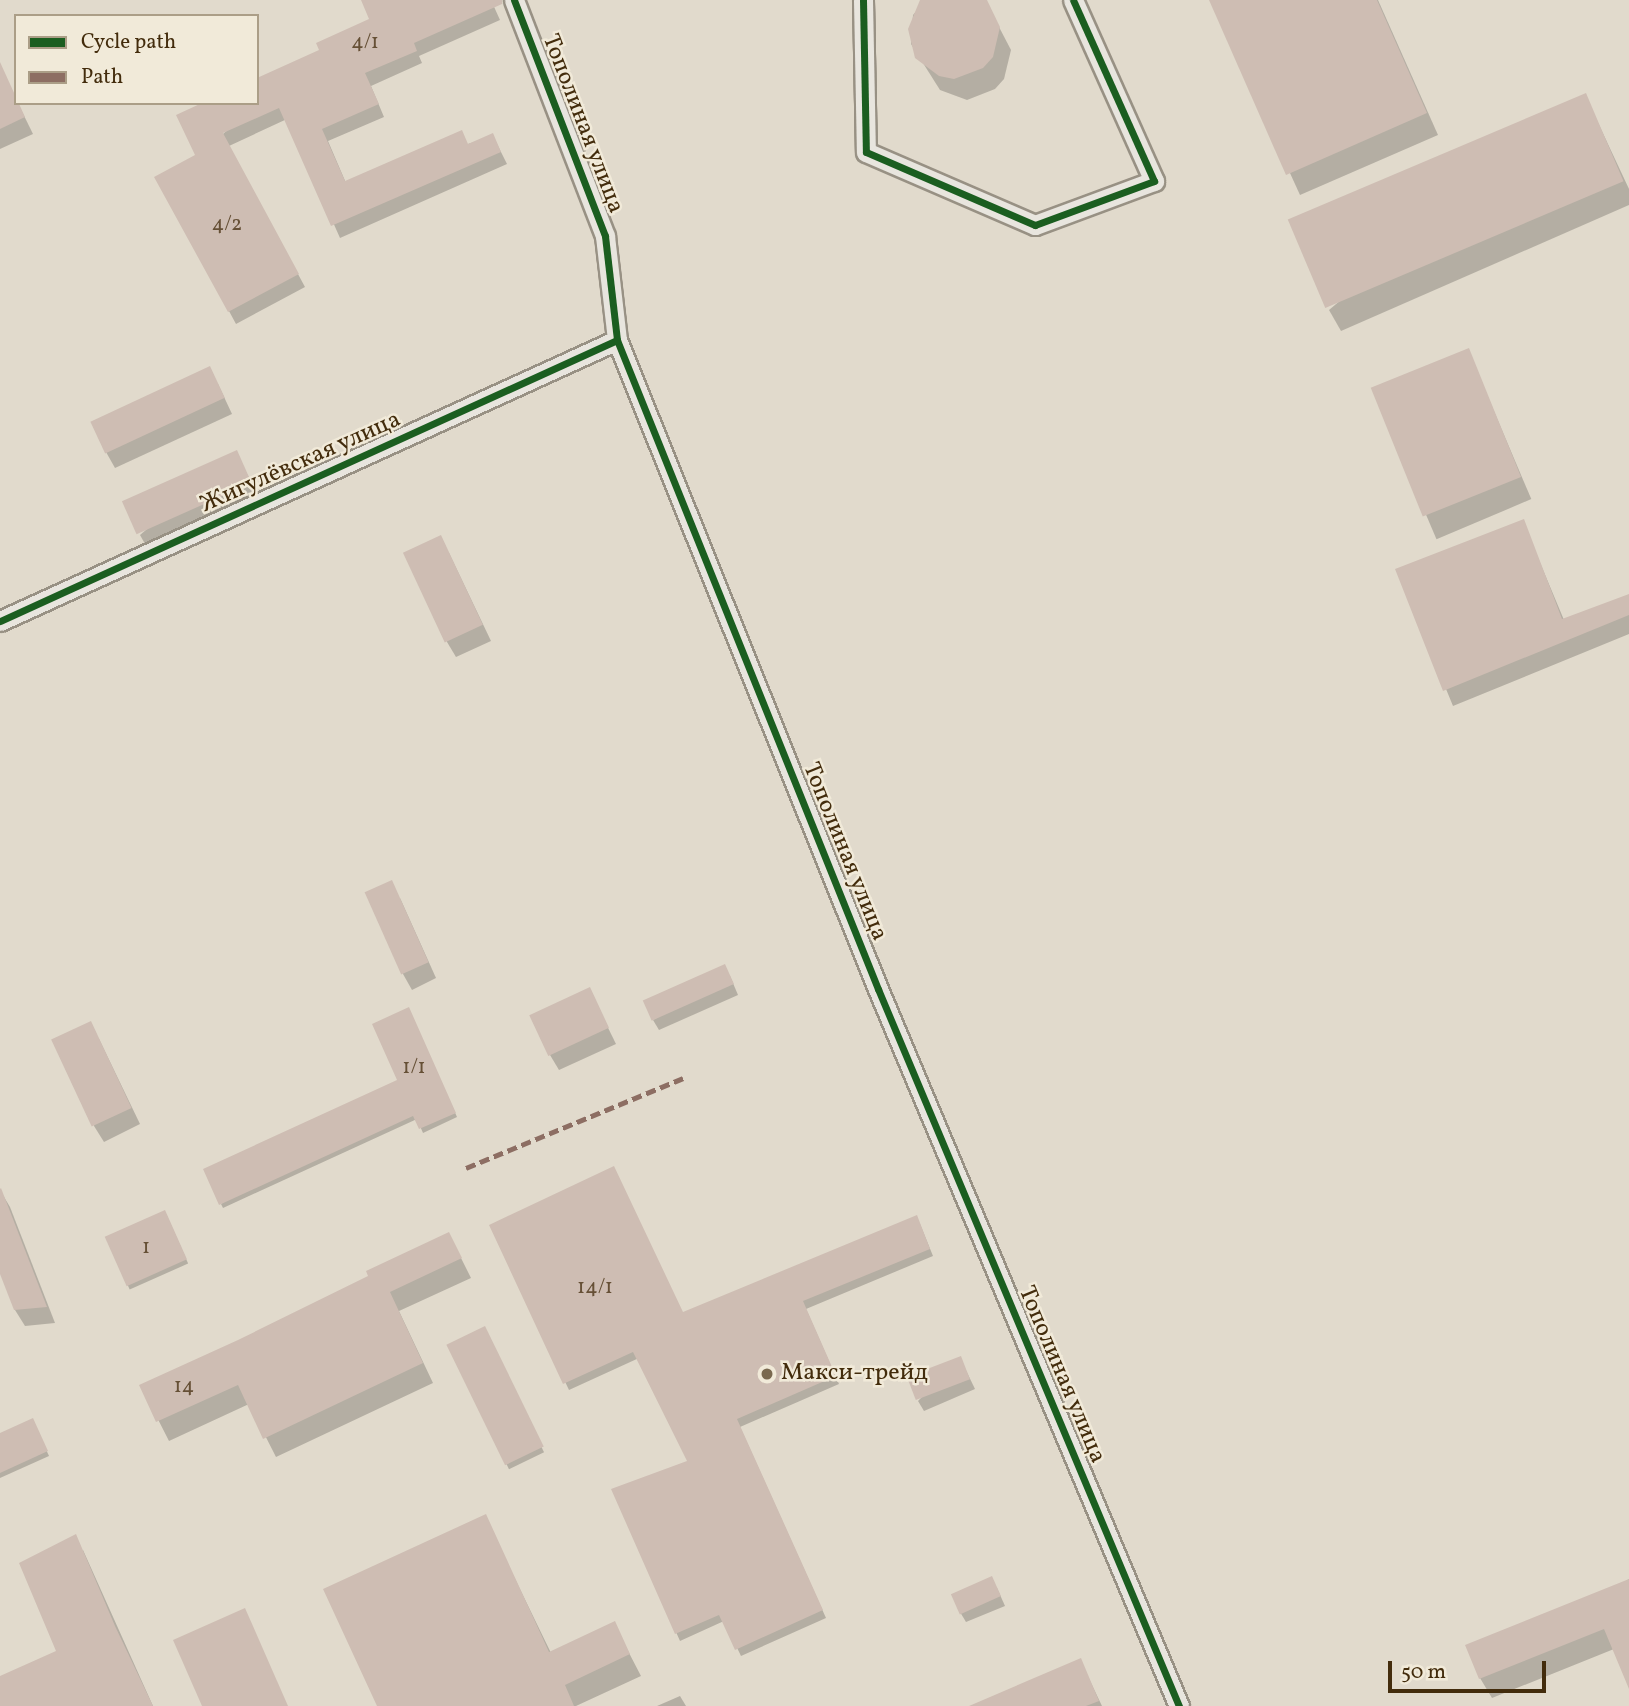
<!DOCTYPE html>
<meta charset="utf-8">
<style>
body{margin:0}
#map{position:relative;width:1629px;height:1706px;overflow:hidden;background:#e1dacc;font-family:Vollkorn,serif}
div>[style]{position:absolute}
.shadow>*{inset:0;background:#0003;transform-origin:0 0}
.building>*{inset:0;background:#cebdb3;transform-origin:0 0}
.roads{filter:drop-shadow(2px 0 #989184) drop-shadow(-2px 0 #989184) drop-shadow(0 2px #989184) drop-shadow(0 -2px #989184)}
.street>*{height:19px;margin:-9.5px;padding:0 9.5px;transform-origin:9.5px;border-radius:9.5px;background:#e8e5de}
.quiet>*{height:5px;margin-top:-2.5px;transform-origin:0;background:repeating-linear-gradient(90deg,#8d6e63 0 10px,transparent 0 15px)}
.cycleway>*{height:7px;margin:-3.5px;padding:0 3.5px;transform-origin:3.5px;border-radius:3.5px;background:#1b5e20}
.dots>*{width:19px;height:19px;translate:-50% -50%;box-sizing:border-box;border:4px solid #f1ead9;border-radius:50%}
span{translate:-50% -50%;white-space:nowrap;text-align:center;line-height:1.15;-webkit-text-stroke:5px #f1ead9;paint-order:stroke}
.number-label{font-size:21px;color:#665036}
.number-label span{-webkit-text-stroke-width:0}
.street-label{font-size:24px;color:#432c0c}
.poi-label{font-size:24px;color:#432c0c}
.left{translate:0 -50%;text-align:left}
.legend{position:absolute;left:14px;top:14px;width:245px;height:91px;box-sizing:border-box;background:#f1ead9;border:2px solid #ab9e87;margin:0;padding:9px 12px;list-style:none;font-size:21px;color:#432c0c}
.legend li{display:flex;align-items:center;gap:14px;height:35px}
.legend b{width:35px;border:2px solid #ab9e87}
.scale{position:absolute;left:1388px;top:1661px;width:158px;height:32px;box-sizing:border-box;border:4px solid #432c0c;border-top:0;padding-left:9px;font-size:21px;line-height:24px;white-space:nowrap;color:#432c0c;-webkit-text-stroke:5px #f1ead9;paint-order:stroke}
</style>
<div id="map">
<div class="shadow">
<i style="clip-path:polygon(363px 0,491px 0,500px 20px,419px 56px,422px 63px,371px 86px,384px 117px,328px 141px,346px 183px,493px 136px,507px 164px,340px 238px,287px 119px,229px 146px,305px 287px,236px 324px,157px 178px,197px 156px,321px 51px,372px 20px)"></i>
<i style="clip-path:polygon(926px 0,986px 2px,1011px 50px,1004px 79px,995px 89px,967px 100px,940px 90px,911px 44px,913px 15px)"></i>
<i style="clip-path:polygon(1211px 0,1378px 0,1438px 135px,1300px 195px)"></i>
<i style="clip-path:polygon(5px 77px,33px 134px,0 149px,0 80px)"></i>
<i style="clip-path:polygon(1585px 95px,1629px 189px,1629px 205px,1341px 331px,1329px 310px)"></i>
<i style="left:1468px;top:350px;width:162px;height:103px;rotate:67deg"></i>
<i style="clip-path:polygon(218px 384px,232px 414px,115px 468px,106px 452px)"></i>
<i style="clip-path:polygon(236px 453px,260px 499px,149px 551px,140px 535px)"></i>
<i style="clip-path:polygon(1523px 522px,1564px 620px,1629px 595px,1629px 634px,1453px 706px,1397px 570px)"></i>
<i style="clip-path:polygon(449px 553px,491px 641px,456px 657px,447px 642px)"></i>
<i style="clip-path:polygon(400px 898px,436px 978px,412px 990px,403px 974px)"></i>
<i style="clip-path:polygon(730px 976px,738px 995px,659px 1030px,653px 1020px)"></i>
<i style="clip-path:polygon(589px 989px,616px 1044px,559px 1070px,550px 1055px)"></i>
<i style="clip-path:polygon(411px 1014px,457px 1117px,423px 1133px,417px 1119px,223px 1208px,221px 1204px,400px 1081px)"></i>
<i style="clip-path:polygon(99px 1039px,140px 1124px,104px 1142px,94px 1126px)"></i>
<i style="clip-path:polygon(1px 1192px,10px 1207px,55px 1323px,25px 1326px,15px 1310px,0 1269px)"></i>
<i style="left:167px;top:1216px;width:52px;height:64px;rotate:66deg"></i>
<i style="clip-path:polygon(920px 1224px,933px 1256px,806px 1309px,839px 1384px,740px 1427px,826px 1618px,741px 1656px,724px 1621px,680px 1641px,613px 1490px,689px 1462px,639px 1358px,569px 1390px,491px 1226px,682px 1314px)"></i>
<i style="clip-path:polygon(459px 1254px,471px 1278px,399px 1311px,433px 1383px,276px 1457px,249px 1404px,169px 1441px,141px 1386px)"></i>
<i style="left:484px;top:1329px;width:137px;height:39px;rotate:64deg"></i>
<i style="clip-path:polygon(960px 1358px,975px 1389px,924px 1411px,918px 1401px)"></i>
<i style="clip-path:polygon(35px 1425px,49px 1456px,0 1478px,0 1435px)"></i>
<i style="clip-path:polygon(485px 1517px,551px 1653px,614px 1624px,641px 1676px,576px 1706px,379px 1706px)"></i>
<i style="clip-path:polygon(83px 1550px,153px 1706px,0 1706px,0 1678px,59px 1652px)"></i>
<i style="clip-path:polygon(1629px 1579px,1629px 1684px,1614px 1649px,1492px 1698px,1480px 1678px)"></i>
<i style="clip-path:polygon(997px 1588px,1005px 1606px,966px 1622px,960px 1612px)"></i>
<i style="clip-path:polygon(1080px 1660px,1102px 1706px,977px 1706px)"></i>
<i style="clip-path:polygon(680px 1696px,686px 1706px,657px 1706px)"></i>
</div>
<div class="building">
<i style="clip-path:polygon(361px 0,502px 0,502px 4px,414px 43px,417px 51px,365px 73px,379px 104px,322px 129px,345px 181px,462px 130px,468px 144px,493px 133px,501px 152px,331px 226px,279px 108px,223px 133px,299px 274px,228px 312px,154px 177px,195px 155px,176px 115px,202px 103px,257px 103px,257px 78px,319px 50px,316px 43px,369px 19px)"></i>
<i style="clip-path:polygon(920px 0,987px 0,1000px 27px,993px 57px,983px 68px,954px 79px,939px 76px,915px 58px,908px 29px)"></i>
<i style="clip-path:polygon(1209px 0,1377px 0,1427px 113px,1286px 175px)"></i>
<i style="clip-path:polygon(0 62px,25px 117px,0 129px)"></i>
<i style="left:1586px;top:93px;width:96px;height:324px;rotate:67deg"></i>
<i style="left:1469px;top:348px;width:139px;height:106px;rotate:68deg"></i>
<i style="left:210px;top:366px;width:35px;height:132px;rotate:65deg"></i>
<i style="left:237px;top:450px;width:36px;height:126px;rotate:66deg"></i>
<i style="clip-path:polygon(1524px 519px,1562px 619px,1629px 594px,1629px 615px,1443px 691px,1395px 569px)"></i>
<i style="left:441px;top:535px;width:99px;height:42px;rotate:65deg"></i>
<i style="left:392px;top:880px;width:90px;height:30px;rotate:66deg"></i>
<i style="left:725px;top:964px;width:22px;height:90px;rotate:66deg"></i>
<i style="left:590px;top:987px;width:45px;height:67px;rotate:65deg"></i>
<i style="clip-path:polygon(409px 1007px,456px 1113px,419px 1129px,413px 1116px,219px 1205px,203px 1169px,397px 1080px,372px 1024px)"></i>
<i style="left:91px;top:1021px;width:96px;height:44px;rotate:65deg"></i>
<i style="clip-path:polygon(614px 1166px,683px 1312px,917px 1215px,930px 1249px,803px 1301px,836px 1376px,737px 1419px,823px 1610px,735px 1650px,719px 1615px,675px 1634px,611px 1489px,687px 1461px,633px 1352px,563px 1384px,489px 1225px)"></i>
<i style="clip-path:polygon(0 1189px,1px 1188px,47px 1307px,14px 1310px,0 1274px)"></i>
<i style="left:165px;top:1210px;width:54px;height:66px;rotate:66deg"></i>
<i style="clip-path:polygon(449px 1232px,462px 1258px,390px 1292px,423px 1363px,263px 1439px,238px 1385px,156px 1422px,139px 1385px,238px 1340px,368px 1276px,366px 1271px)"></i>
<i style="left:485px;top:1326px;width:134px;height:43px;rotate:64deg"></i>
<i style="left:961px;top:1356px;width:25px;height:58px;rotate:69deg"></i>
<i style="clip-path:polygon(33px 1418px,48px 1451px,0 1473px,0 1433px)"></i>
<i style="clip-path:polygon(486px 1514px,549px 1652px,615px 1621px,630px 1654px,565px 1685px,574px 1706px,377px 1706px,323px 1589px)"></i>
<i style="clip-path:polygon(76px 1534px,115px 1626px,153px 1706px,0 1706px,0 1676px,56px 1651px,19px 1563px)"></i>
<i style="left:992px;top:1576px;width:22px;height:45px;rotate:66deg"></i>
<i style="clip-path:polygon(1629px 1579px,1629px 1689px,1604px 1629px,1479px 1679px,1465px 1645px)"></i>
<i style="clip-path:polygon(245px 1608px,288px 1706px,202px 1706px,173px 1640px)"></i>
<i style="clip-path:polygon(1081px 1658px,1099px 1701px,1086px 1706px,969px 1706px)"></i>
</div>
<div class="roads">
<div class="street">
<i style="left:514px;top:0;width:253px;rotate:68.9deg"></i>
<i style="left:605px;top:236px;width:105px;rotate:83.4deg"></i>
<i style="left:617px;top:340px;width:700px;rotate:68.09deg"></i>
<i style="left:878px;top:989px;width:778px;rotate:67.23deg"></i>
<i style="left:863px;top:0;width:152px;rotate:88.9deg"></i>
<i style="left:866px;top:152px;width:184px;rotate:23.4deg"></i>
<i style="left:1035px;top:225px;width:127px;rotate:-20.3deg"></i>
<i style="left:1154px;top:181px;width:198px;rotate:-114.1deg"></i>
<i style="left:0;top:621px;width:678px;rotate:-24.49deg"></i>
</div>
</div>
<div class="quiet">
<i style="left:466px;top:1168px;width:235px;rotate:-22.5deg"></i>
</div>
<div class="cycleway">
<i style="left:514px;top:0;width:253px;rotate:68.9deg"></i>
<i style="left:605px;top:236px;width:105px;rotate:83.4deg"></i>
<i style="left:617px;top:340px;width:700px;rotate:68.09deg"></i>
<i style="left:878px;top:989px;width:778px;rotate:67.23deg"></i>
<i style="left:863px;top:0;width:152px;rotate:88.9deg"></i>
<i style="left:866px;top:152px;width:184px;rotate:23.4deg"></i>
<i style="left:1035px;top:225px;width:127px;rotate:-20.3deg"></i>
<i style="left:1154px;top:181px;width:198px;rotate:-114.1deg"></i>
<i style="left:0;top:621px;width:678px;rotate:-24.49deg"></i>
</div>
<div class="dots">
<i style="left:767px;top:1374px;background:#7a694f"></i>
</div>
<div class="number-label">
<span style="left:365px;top:43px">4/1</span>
<span style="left:227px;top:225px">4/2</span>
<span style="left:414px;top:1068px">1/1</span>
<span style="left:146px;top:1248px">1</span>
<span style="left:595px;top:1288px">14/1</span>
<span style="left:184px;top:1387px">14</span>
</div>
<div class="street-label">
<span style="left:582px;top:124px;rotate:69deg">Тополиная улица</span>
<span style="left:301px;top:463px;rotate:-24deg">Жигулёвская улица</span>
<span style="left:844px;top:852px;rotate:68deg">Тополиная улица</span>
<span style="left:1061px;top:1375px;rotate:67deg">Тополиная улица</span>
</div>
<div class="poi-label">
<span class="left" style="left:781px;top:1374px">Макси-трейд</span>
</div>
<ul class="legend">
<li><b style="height:9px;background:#1b5e20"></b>Cycle path</li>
<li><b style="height:9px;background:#8d6e63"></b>Path</li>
</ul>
<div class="scale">50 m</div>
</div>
